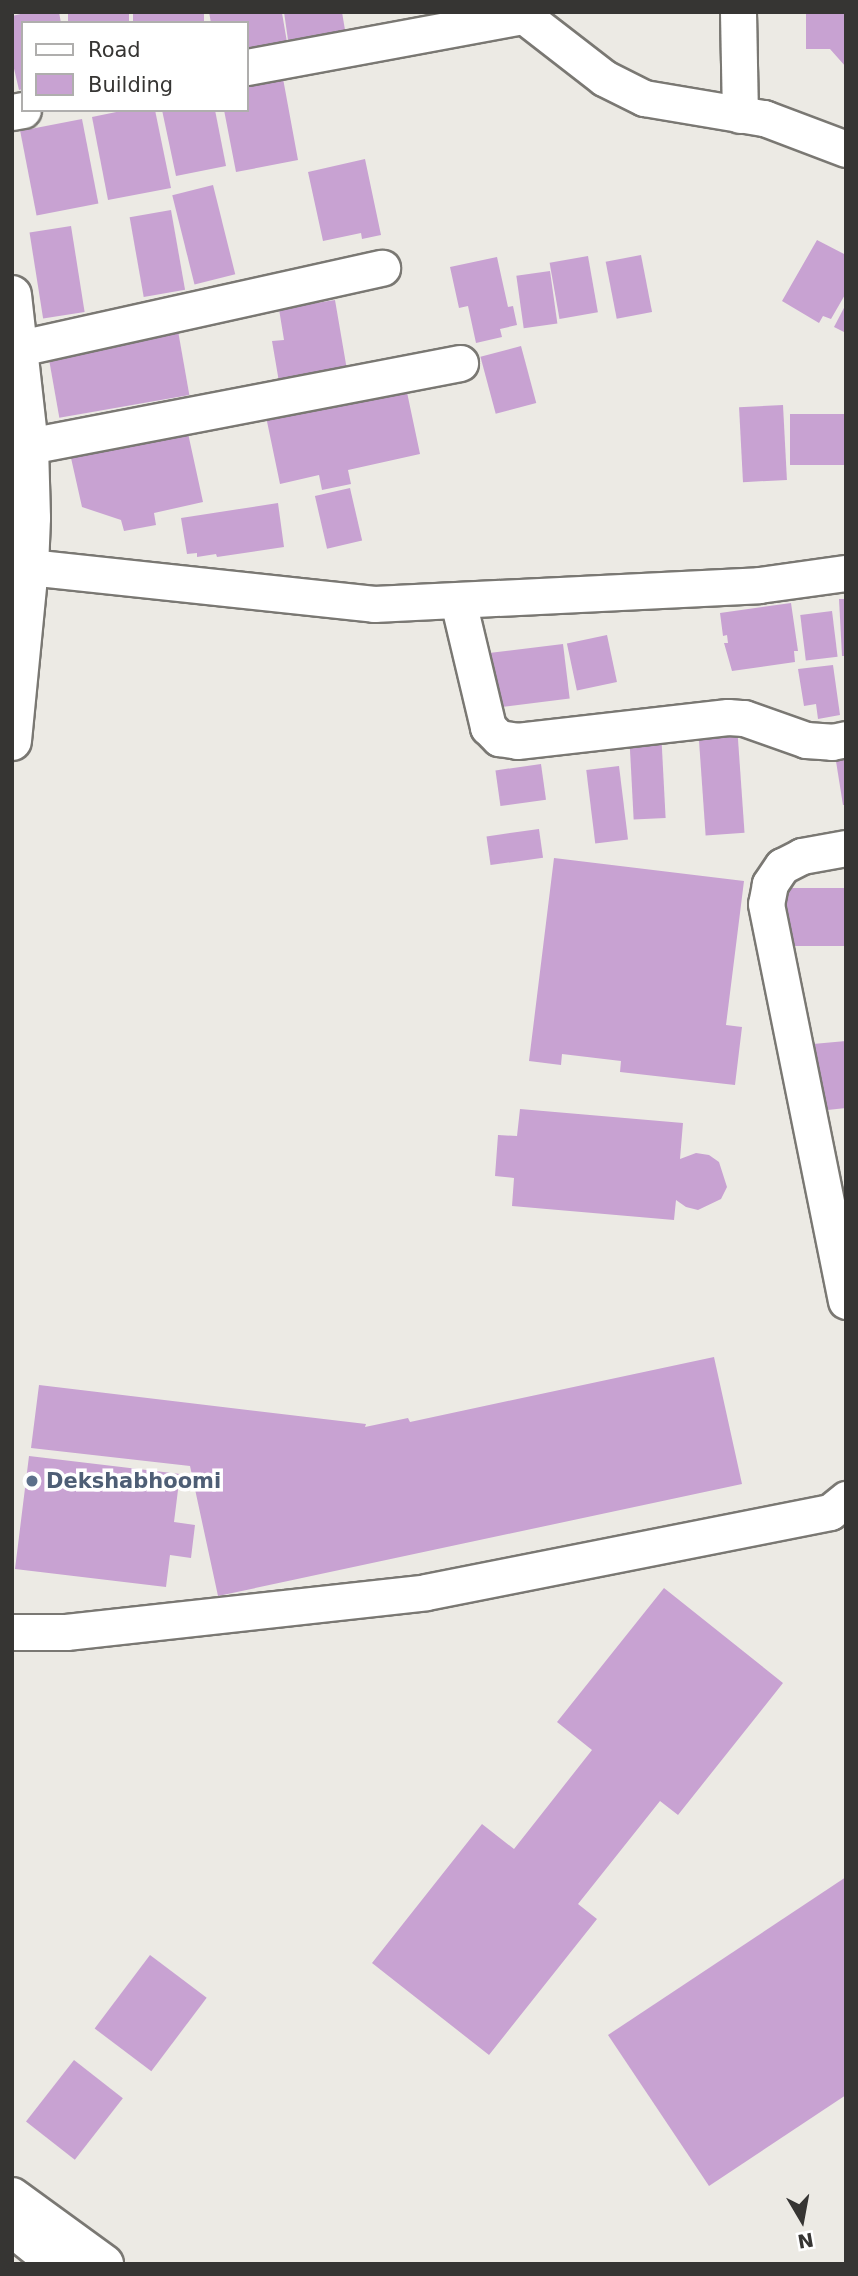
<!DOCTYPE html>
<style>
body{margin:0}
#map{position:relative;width:858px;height:2276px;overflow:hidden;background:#eceae4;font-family:"DejaVu Sans",sans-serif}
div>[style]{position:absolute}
.building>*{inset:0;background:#c8a2d2;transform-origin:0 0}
.roads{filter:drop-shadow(2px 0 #7a7873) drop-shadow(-2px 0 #7a7873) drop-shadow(0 2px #7a7873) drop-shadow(0 -2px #7a7873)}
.street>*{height:35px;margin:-17.5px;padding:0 17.5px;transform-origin:17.5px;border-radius:17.5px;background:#fff}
.secondary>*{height:38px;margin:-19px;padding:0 19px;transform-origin:19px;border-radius:19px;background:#fff}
.primary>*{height:38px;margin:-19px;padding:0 19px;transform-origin:19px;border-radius:19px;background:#fff}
.highway>*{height:38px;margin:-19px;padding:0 19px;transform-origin:19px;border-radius:19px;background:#fff}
.dots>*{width:19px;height:19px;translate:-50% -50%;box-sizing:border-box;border:4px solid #fff;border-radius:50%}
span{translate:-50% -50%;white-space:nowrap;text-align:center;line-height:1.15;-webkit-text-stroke:7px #fff;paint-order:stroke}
.service-label{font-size:21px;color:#4e5e75;font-weight:700}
.left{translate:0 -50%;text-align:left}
.frame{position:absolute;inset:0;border:14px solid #363533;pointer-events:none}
.legend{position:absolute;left:21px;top:21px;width:228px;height:91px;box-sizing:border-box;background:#fff;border:2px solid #afaead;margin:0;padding:9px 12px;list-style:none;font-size:21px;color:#363533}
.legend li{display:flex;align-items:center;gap:14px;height:35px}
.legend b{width:35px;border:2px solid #afaead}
.north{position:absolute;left:767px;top:2185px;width:70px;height:70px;-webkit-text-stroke:5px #fff;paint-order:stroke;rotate:170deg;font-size:19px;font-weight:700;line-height:28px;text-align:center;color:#363533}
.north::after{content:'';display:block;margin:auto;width:24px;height:32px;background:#363533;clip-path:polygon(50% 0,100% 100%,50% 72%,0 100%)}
</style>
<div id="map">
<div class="building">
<i style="clip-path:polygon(29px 12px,59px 12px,61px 23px,23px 23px,23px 89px,19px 90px,12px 60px,12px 16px)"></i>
<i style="left:68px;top:12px;width:61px;height:11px"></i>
<i style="left:133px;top:12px;width:71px;height:11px"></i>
<i style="clip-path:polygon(209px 12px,282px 13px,288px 48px,247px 55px,247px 23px,211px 23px)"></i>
<i style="clip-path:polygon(284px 12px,342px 12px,345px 30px,288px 40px)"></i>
<i style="clip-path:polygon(806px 12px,846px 12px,846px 67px,830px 49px,806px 49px)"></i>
<i style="clip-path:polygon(282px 73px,298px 160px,236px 172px,224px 110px,247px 110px,247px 80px)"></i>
<i style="clip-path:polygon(126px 110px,155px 110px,171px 188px,108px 200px,92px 117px)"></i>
<i style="clip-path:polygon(162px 110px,215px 110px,226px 166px,176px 176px)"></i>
<i style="left:82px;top:119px;width:86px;height:63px;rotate:79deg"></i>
<i style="clip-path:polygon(365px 159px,381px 235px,362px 239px,361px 233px,323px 241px,308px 172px)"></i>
<i style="left:213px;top:185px;width:92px;height:42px;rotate:76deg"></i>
<i style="left:171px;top:210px;width:81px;height:42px;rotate:80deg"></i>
<i style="left:71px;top:226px;width:87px;height:42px;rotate:81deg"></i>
<i style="clip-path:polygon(817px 240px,846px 255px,846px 293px,831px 319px,823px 316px,819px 323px,782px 301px)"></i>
<i style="left:641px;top:255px;width:58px;height:36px;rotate:79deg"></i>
<i style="left:588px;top:256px;width:57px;height:39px;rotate:80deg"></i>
<i style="clip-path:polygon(497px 257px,508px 307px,513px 306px,517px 325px,500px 329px,502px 337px,476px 343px,468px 306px,459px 308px,450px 267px)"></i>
<i style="left:550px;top:271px;width:53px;height:34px;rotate:82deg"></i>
<i style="clip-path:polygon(335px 300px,347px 370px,279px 382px,272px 341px,284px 340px,279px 309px)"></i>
<i style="clip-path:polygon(846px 304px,846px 333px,834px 327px)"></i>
<i style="left:177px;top:325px;width:71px;height:132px;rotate:80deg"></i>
<i style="left:521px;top:346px;width:59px;height:42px;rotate:75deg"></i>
<i style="clip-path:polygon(404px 378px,420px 454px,348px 470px,351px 484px,322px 490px,319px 475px,280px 484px,264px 407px)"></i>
<i style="left:783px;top:405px;width:75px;height:44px;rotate:87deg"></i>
<i style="left:846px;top:414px;width:51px;height:56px;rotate:90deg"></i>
<i style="clip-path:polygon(186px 424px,203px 502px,154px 513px,156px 525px,124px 531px,121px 520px,82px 507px,69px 449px)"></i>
<i style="left:350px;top:488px;width:54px;height:36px;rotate:77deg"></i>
<i style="clip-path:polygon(278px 503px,284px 547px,217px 557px,216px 554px,197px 557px,197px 553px,187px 554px,181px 518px)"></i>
<i style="clip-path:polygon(839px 599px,846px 599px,846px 656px,842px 656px)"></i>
<i style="clip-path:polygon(791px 603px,798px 651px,794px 651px,795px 662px,732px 671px,724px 643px,728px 643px,727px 635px,723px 636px,720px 613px)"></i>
<i style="left:832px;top:611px;width:46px;height:32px;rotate:83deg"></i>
<i style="left:607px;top:635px;width:48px;height:41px;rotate:78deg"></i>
<i style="left:563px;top:644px;width:55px;height:83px;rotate:83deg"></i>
<i style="clip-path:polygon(833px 665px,840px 715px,818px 719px,816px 704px,804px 706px,798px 669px)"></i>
<i style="left:737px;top:725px;width:108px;height:39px;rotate:86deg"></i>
<i style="left:661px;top:730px;width:88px;height:32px;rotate:87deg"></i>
<i style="clip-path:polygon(846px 753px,846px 805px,843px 805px,835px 755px)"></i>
<i style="left:541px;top:764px;width:36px;height:46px;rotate:82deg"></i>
<i style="left:619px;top:766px;width:74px;height:33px;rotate:83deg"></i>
<i style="left:539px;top:829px;width:29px;height:53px;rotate:82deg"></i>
<i style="clip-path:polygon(554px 858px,744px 881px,726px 1025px,742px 1027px,735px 1085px,620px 1072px,621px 1061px,562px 1054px,561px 1065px,529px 1061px)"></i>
<i style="left:846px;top:888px;width:58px;height:73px;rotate:90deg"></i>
<i style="clip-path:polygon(846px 1041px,846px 1108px,809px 1112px,802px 1045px)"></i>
<i style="clip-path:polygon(520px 1109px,683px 1123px,680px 1159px,696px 1153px,709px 1155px,719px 1162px,727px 1187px,721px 1199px,698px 1210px,686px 1207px,676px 1200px,674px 1220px,512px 1206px,514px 1178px,495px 1176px,498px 1135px,517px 1136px)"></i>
<i style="clip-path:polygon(714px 1357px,742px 1484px,218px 1596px,190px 1466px,31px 1448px,39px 1385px,366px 1424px,365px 1427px,408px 1418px,410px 1422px)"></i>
<i style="clip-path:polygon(29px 1456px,180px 1474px,174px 1522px,195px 1525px,191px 1558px,170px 1555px,166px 1587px,15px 1569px)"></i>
<i style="clip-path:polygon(664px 1588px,783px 1683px,678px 1815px,660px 1801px,578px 1904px,597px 1919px,489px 2055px,372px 1963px,482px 1824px,514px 1849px,592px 1750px,557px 1722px)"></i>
<i style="clip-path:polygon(846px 1877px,846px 2095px,709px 2186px,608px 2035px)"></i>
<i style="left:150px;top:1955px;width:71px;height:92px;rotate:37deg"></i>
<i style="left:74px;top:2060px;width:62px;height:78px;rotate:38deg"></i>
</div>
<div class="roads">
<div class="street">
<i style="left:519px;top:12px;width:108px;rotate:37.8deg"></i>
<i style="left:604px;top:78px;width:45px;rotate:26.6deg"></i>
<i style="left:644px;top:98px;width:122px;rotate:9.5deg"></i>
<i style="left:764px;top:118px;width:88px;rotate:20.7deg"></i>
<i style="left:738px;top:12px;width:103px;rotate:88.9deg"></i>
<i style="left:247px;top:67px;width:280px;rotate:-10.5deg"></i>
<i style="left:12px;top:112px;width:11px;rotate:-10deg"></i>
<i style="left:20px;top:348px;width:371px;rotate:-12.5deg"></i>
<i style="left:29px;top:446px;width:439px;rotate:-10.9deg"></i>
<i style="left:12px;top:560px;width:18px;rotate:22deg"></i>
<i style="left:29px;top:567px;width:347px;rotate:6.1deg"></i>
<i style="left:374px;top:604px;width:385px;rotate:-2.8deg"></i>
<i style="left:759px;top:585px;width:88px;rotate:-7.9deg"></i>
<i style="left:458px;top:601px;width:130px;rotate:76.6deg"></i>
<i style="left:488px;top:727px;width:16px;rotate:45deg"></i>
<i style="left:499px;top:738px;width:18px;rotate:9deg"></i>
<i style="left:517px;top:741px;width:212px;rotate:-6.5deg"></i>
<i style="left:728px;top:717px;width:16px;rotate:4deg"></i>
<i style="left:744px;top:718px;width:66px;rotate:19.5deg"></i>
<i style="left:806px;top:740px;width:26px;rotate:4deg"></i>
<i style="left:832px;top:742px;width:14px;rotate:-12deg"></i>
<i style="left:846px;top:848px;width:45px;rotate:169.7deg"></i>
<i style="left:802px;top:856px;width:22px;rotate:153deg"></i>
<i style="left:782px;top:866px;width:22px;rotate:124deg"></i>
<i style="left:770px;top:884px;width:20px;rotate:101deg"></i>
<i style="left:766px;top:904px;width:405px;rotate:78.6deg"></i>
<i style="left:12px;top:1632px;width:54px"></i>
<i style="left:66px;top:1632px;width:362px;rotate:-6.3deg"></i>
<i style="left:426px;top:1592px;width:412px;rotate:-11.2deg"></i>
<i style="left:830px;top:1512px;width:21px;rotate:-39deg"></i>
</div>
<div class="secondary">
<i style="left:12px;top:295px;width:152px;rotate:83.6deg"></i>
<i style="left:29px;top:446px;width:72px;rotate:88.4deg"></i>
<i style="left:31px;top:518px;width:49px;rotate:92.3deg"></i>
<i style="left:29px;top:567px;width:175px;rotate:95.6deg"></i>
</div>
<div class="primary">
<i style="left:12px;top:2197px;width:114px;rotate:36.1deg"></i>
</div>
<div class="highway">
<i style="left:12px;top:2227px;width:59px;rotate:38.8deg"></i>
</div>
</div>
<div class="dots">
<i style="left:32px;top:1481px;background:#5c6f8a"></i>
</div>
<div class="service-label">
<span class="left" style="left:46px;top:1481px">Dekshabhoomi</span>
</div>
<div class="frame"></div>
<ul class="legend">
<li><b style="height:9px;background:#fff"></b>Road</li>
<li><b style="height:19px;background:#c8a2d2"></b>Building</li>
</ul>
<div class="north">N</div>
</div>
